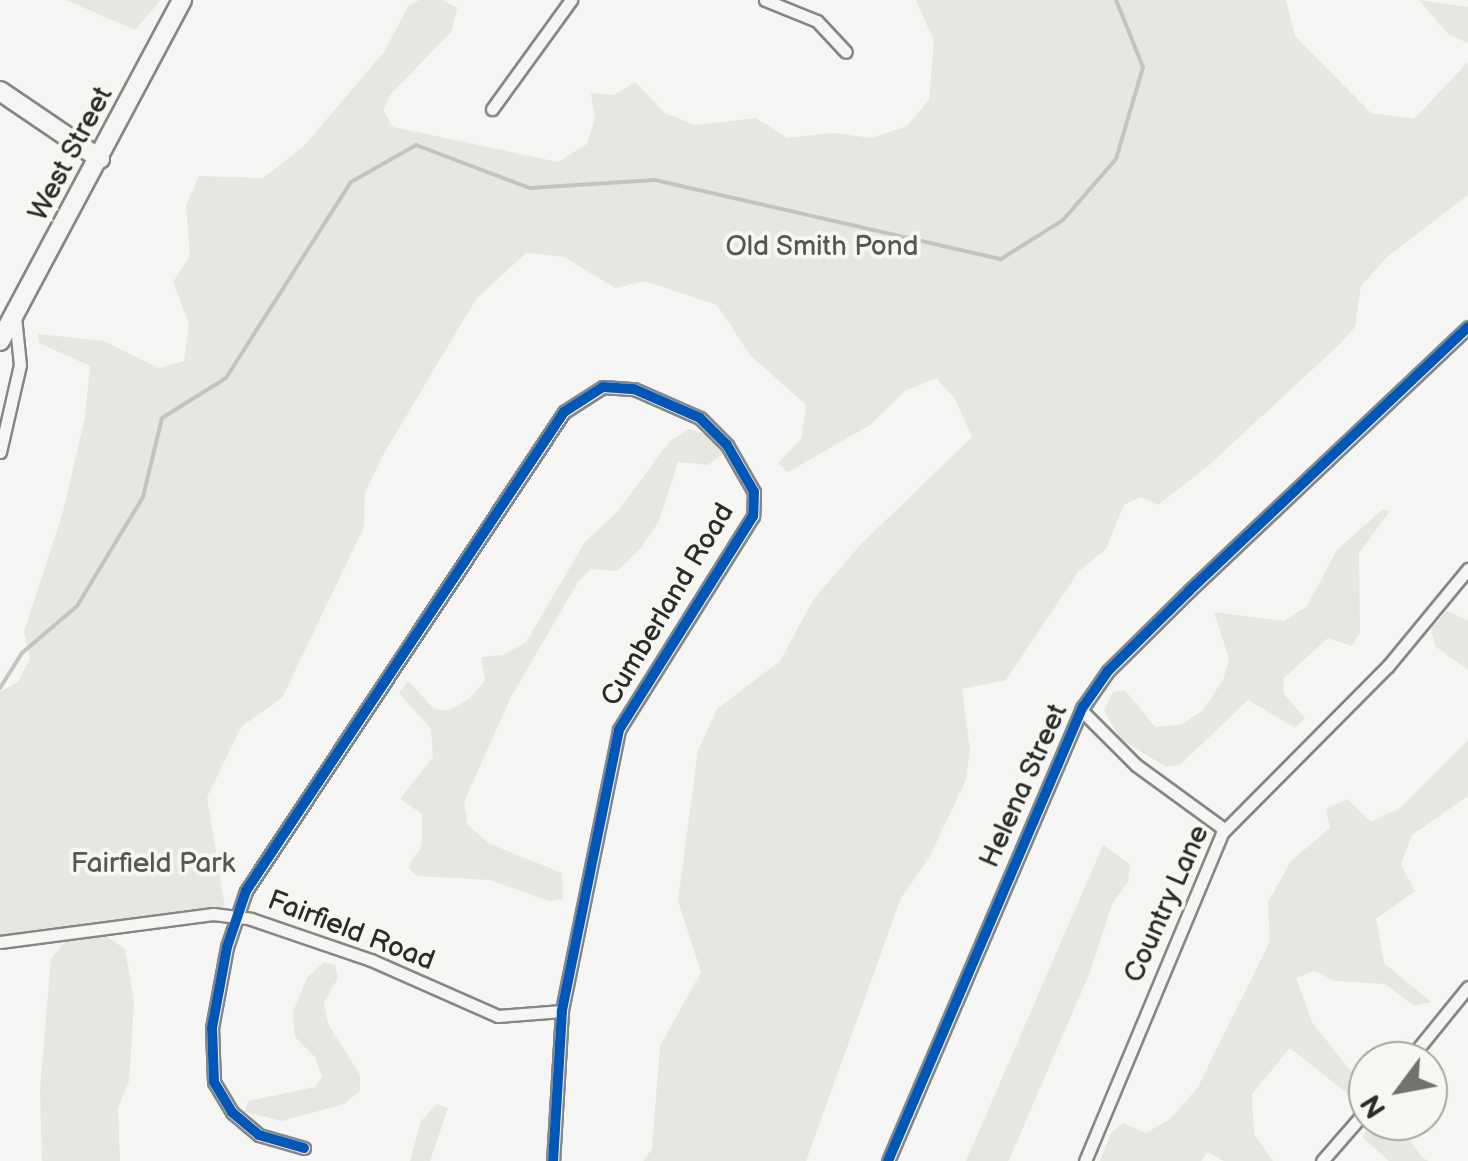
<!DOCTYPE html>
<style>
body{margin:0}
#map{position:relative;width:1468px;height:1161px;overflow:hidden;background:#f5f5f3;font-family:"Balsamiq Sans",sans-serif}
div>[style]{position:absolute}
.green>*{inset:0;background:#e6e6e2}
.stream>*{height:4px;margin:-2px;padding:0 2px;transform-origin:2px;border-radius:2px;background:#c3c3c1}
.roads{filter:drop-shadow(2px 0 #868685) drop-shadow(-2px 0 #868685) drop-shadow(0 2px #868685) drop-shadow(0 -2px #868685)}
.street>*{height:11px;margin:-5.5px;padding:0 5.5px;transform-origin:5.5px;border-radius:5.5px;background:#f5f5f3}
.secondary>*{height:18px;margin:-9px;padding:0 9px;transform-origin:9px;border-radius:9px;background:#f5f5f3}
.cycleway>*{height:10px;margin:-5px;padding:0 5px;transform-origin:5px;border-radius:5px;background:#0057b8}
span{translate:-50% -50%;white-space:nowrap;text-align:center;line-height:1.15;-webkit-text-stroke:8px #f6f6f2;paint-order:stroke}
.street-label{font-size:28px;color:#2b2b2b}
.park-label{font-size:28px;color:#565656}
.north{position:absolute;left:1348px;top:1041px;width:100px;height:100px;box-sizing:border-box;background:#f6f6f2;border:2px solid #a5a5a2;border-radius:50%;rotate:238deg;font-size:28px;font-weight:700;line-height:40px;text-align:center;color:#2b2b2b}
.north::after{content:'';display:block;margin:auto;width:35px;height:45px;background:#727271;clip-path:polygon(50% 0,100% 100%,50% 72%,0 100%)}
</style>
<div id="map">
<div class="green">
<i style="clip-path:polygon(66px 0,161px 0,135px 30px)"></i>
<i style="clip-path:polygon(419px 0,443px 0,457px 8px,452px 31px,391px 94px,383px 110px,393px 127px,558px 162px,587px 144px,595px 119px,591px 93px,614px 95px,635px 82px,665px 113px,695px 125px,756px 118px,787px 138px,833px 133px,872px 138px,907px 126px,929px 100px,934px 41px,916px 0,1286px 0,1295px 36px,1371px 113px,1414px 119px,1468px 62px,1468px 195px,1387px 257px,1361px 286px,1355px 327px,1340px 344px,1208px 466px,1158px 505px,1141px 497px,1124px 505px,1106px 549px,1079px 571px,1006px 680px,962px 689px,970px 750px,966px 780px,929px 858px,901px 898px,806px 1161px,643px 1161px,652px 1149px,660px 1046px,701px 972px,678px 901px,698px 750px,717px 709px,780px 661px,813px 600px,860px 545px,972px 437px,955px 399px,936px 378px,905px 391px,870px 425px,788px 472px,778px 463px,801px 439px,806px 405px,750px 355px,717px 305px,645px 281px,615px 288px,564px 257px,526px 253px,476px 299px,383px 455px,365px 492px,364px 527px,282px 698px,242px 726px,207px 797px,227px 920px,0 938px,0 692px,18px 682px,30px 659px,24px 632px,63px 512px,85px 417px,90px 366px,39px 343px,38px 334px,104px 341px,159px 368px,184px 361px,189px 324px,173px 282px,190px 256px,186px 205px,199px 176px,263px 178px,303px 147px,384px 52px,409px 5px)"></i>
<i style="clip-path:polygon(1419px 0,1468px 7px,1468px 43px,1449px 35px)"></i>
<i style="clip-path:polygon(689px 429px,708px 435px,725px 452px,708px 465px,678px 462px,659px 521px,641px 548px,617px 571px,591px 569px,578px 582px,511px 697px,464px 802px,468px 825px,490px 844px,562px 873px,563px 899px,549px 901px,490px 880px,416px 876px,408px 867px,422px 845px,422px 814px,400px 799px,433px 757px,431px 729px,399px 693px,408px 681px,434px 709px,448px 711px,470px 698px,485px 680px,481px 657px,503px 655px,526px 642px,585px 542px,618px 511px,669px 442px)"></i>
<i style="clip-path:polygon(1383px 509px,1390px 511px,1359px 553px,1360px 633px,1352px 646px,1328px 638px,1283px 679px,1284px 694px,1305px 718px,1295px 728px,1248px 700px,1180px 765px,1166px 767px,1121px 739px,1104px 711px,1113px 692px,1125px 690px,1155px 727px,1181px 725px,1203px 710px,1223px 680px,1229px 659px,1214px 612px,1284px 621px,1307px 606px,1337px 550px)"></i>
<i style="clip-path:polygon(1447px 611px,1468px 621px,1468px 670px,1435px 646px,1431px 629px)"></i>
<i style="clip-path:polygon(1468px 740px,1468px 796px,1412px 835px,1401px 864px,1415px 891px,1376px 919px,1384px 963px,1431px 1002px,1414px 1006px,1385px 984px,1335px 981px,1314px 971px,1296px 978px,1312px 1022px,1363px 1087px,1353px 1098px,1290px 1048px,1252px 1094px,1254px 1134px,1273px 1161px,1224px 1161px,1208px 1152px,1201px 1161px,1100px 1161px,1111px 1133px,1123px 1123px,1146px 1133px,1170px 1119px,1198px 1087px,1270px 941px,1268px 902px,1291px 861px,1330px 828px,1326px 809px,1347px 799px,1371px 822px,1400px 808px)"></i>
<i style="clip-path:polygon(1103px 845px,1130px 864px,1128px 882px,1112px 904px,1090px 972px,1013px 1151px,1008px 1161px,966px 1161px)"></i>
<i style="clip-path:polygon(104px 935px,125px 949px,134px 1002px,129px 1081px,118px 1108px,120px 1161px,42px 1161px,40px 1090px,51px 959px,65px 941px)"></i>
<i style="clip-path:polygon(324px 962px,335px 965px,338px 978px,324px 1002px,328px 1024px,360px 1075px,360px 1091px,344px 1104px,282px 1121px,245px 1112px,248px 1101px,315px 1087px,322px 1077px,315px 1057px,295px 1037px,293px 1012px,307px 978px)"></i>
<i style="clip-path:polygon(437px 1104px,448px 1108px,430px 1161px,410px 1161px,421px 1121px)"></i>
<i style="clip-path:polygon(1396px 1121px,1422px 1157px,1428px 1161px,1389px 1161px,1363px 1138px,1369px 1122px)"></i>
</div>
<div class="stream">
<i style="left:0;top:688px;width:41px;rotate:-57.8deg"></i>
<i style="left:22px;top:653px;width:72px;rotate:-40.5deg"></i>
<i style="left:77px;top:606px;width:127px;rotate:-58.8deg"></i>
<i style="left:143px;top:497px;width:81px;rotate:-76.5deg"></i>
<i style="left:162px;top:418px;width:75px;rotate:-32deg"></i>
<i style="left:226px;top:378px;width:232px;rotate:-57.5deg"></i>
<i style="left:351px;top:182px;width:75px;rotate:-29.6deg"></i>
<i style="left:416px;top:145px;width:122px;rotate:20.7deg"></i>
<i style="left:530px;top:188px;width:125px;rotate:-3.7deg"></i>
<i style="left:655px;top:180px;width:355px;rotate:12.9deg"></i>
<i style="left:1001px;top:259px;width:73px;rotate:-32.2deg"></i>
<i style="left:1063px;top:220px;width:81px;rotate:-49deg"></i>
<i style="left:1116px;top:159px;width:96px;rotate:-73.6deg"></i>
<i style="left:1143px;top:67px;width:72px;rotate:-111.9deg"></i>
</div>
<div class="roads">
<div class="street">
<i style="left:765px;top:0;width:56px;rotate:22deg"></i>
<i style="left:817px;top:21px;width:42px;rotate:46.9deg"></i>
<i style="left:492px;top:109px;width:135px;rotate:-54.1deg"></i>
<i style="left:0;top:452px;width:89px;rotate:-77.1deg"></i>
<i style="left:20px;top:365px;width:48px;rotate:-95.9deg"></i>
<i style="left:1081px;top:710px;width:78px;rotate:45deg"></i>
<i style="left:1136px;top:765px;width:110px;rotate:36.1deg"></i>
<i style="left:0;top:942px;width:215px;rotate:-7.5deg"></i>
<i style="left:213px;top:914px;width:38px;rotate:7deg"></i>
<i style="left:251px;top:919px;width:127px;rotate:18.9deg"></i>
<i style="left:371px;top:960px;width:139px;rotate:23.8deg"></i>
<i style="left:498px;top:1016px;width:64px;rotate:-4.5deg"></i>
<i style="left:1408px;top:1061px;width:95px;rotate:-51deg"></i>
<i style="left:304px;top:1148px;width:47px;rotate:-163.9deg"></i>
<i style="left:259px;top:1135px;width:35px;rotate:-140deg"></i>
<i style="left:232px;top:1112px;width:35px;rotate:-121deg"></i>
<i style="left:214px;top:1082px;width:54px;rotate:-92.1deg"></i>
<i style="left:212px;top:1028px;width:82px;rotate:-79.5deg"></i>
<i style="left:227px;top:947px;width:59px;rotate:-71.3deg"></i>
<i style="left:246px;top:891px;width:575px;rotate:-56.42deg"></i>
<i style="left:564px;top:412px;width:46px;rotate:-32.7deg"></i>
<i style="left:603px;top:387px;width:31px;rotate:4deg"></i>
<i style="left:634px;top:389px;width:72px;rotate:23.7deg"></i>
<i style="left:700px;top:418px;width:38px;rotate:45deg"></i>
<i style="left:727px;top:445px;width:54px;rotate:60.1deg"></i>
<i style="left:754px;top:492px;width:24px;rotate:92deg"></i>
<i style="left:753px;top:516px;width:252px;rotate:122.1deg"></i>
<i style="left:619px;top:730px;width:287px;rotate:101.5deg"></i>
<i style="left:562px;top:1011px;width:150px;rotate:93.4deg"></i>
<i style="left:888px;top:1161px;width:494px;rotate:-66.8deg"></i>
<i style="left:1083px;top:707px;width:44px;rotate:-55.2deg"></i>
<i style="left:1108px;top:671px;width:114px;rotate:-44.6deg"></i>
<i style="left:1189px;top:591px;width:384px;rotate:-43.4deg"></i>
<i style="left:1085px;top:1161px;width:355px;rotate:-67.3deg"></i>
<i style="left:1222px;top:833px;width:235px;rotate:-45.2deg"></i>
<i style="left:1388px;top:666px;width:126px;rotate:-50.5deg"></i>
<i style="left:1322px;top:1161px;width:70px;rotate:-49deg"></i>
</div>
<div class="secondary">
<i style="left:0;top:91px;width:121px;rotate:34.2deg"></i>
<i style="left:0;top:341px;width:387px;rotate:-61.9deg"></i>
</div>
</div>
<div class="cycleway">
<i style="left:304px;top:1148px;width:47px;rotate:-163.9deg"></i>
<i style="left:259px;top:1135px;width:35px;rotate:-140deg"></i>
<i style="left:232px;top:1112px;width:35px;rotate:-121deg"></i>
<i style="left:214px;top:1082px;width:54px;rotate:-92.1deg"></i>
<i style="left:212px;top:1028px;width:82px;rotate:-79.5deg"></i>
<i style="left:227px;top:947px;width:59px;rotate:-71.3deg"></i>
<i style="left:246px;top:891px;width:575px;rotate:-56.42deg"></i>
<i style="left:564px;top:412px;width:46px;rotate:-32.7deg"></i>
<i style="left:603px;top:387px;width:31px;rotate:4deg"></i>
<i style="left:634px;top:389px;width:72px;rotate:23.7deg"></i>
<i style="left:700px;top:418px;width:38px;rotate:45deg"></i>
<i style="left:727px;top:445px;width:54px;rotate:60.1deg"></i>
<i style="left:754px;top:492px;width:24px;rotate:92deg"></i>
<i style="left:753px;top:516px;width:252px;rotate:122.1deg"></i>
<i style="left:619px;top:730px;width:287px;rotate:101.5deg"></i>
<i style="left:562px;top:1011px;width:150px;rotate:93.4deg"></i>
<i style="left:888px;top:1161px;width:494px;rotate:-66.8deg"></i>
<i style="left:1083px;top:707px;width:44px;rotate:-55.2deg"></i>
<i style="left:1108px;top:671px;width:114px;rotate:-44.6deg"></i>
<i style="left:1189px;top:591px;width:384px;rotate:-43.4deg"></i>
</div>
<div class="street-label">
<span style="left:71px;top:154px;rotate:-62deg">West Street</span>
<span style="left:668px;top:605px;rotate:-59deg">Cumberland Road</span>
<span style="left:1024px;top:786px;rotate:-66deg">Helena Street</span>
<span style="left:1167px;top:904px;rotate:-66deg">Country Lane</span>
<span style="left:351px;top:931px;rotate:21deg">Fairfield Road</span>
</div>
<div class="park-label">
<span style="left:822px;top:247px">Old Smith Pond</span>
<span style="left:153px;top:864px">Fairfield Park</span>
</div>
<div class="north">N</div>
</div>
